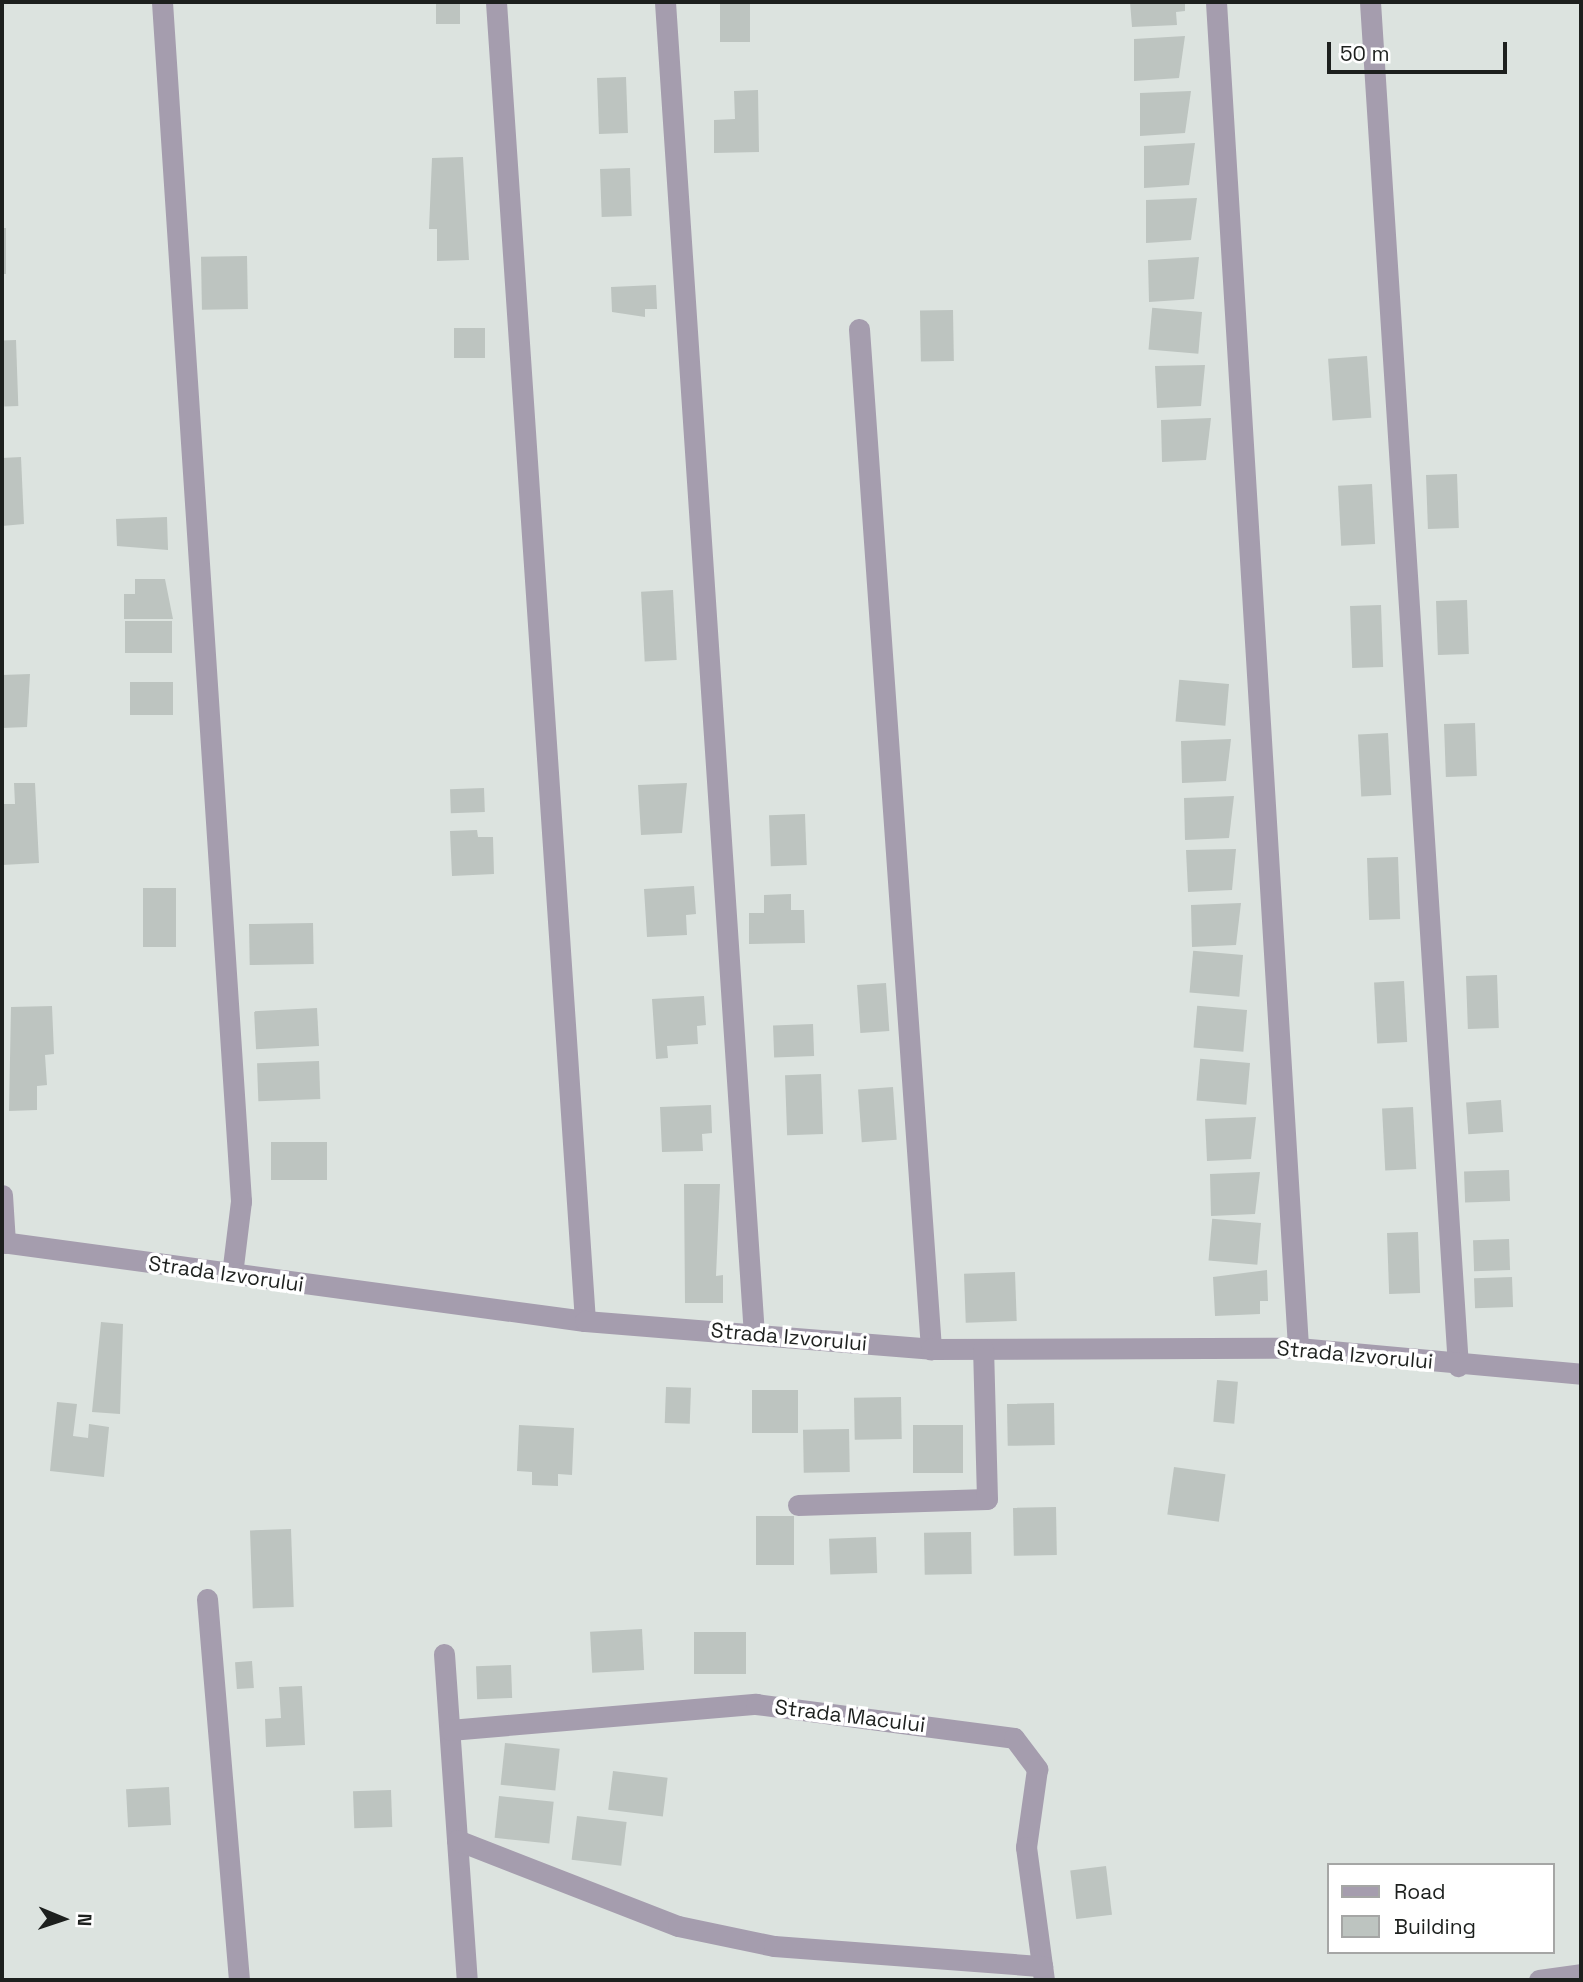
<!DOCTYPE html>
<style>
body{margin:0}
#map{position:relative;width:1583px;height:1982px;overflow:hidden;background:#dce3df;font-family:"Space Grotesk",sans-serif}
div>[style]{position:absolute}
.building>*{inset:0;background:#bdc4c0;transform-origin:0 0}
.minor>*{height:21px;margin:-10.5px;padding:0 10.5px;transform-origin:10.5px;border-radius:10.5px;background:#a59dae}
span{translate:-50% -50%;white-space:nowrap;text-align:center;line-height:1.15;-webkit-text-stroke:7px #fff;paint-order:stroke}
.street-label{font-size:21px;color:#1d201e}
.frame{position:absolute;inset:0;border:4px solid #1d201e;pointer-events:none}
.legend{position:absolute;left:1327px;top:1863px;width:228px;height:91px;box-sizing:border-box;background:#fff;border:2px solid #a5a6a5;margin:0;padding:9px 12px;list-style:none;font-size:21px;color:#1d201e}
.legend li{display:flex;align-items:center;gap:14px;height:35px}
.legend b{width:35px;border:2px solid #a5a6a5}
.north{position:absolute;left:28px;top:1884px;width:70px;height:70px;-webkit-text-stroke:5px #fff;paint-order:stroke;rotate:92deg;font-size:19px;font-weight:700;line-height:28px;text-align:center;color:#1d201e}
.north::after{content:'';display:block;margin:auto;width:24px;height:32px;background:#1d201e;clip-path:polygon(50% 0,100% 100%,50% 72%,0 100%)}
.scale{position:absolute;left:1327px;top:42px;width:180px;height:32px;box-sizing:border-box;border:4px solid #1d201e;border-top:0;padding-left:9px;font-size:21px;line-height:24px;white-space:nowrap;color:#1d201e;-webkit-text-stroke:5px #fff;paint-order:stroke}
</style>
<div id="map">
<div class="building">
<i style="left:436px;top:2px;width:24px;height:22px"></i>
<i style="left:720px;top:2px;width:30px;height:40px"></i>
<i style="clip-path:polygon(1130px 2px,1185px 2px,1185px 11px,1176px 12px,1177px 25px,1132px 27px)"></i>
<i style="clip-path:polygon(1185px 36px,1179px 78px,1134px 81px,1134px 39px)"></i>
<i style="left:626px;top:77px;width:56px;height:29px;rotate:88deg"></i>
<i style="clip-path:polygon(758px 90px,759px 152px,714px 153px,714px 120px,735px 119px,734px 91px)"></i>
<i style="clip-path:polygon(1191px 91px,1185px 133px,1140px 136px,1140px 93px)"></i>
<i style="clip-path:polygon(1195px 143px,1189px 185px,1144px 188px,1144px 146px)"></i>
<i style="clip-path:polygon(463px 157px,469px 260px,437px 261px,437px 229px,429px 229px,432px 158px)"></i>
<i style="left:630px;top:168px;width:48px;height:30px;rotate:88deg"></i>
<i style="clip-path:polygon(1197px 198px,1191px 240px,1146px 243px,1146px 200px)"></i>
<i style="left:2px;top:228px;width:4px;height:46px"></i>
<i style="left:247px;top:256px;width:53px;height:46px;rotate:89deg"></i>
<i style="clip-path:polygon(1199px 257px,1194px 299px,1149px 302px,1148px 260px)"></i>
<i style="clip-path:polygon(656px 285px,657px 309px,645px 309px,645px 317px,612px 312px,611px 287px)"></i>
<i style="left:953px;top:310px;width:51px;height:33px;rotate:89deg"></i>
<i style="left:1202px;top:312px;width:42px;height:50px;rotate:95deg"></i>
<i style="left:485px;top:328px;width:30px;height:31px;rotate:90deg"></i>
<i style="left:16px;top:340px;width:66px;height:14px;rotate:88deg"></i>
<i style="left:1367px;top:356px;width:62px;height:39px;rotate:86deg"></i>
<i style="clip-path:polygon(1205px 365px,1201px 406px,1157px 408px,1155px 366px)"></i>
<i style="clip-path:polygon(1211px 418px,1206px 460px,1162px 462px,1161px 420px)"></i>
<i style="clip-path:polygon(21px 457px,24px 524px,2px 526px,2px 458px)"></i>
<i style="left:1457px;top:474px;width:54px;height:31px;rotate:88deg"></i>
<i style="left:1372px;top:484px;width:60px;height:34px;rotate:87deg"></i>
<i style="clip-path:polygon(167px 517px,168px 550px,117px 546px,116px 519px)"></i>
<i style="clip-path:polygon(135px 579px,165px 579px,173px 619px,124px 619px,124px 594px,135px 594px)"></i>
<i style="left:673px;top:590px;width:70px;height:32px;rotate:87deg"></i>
<i style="left:1467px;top:600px;width:54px;height:31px;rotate:88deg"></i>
<i style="left:1381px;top:605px;width:62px;height:31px;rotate:88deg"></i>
<i style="left:125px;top:621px;width:47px;height:32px"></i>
<i style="clip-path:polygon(30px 674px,27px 727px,2px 728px,2px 675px)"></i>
<i style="left:130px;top:682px;width:43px;height:33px"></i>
<i style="left:1229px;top:684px;width:42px;height:50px;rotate:95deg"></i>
<i style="left:1475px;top:723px;width:53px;height:31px;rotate:88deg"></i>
<i style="left:1388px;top:733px;width:62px;height:30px;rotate:87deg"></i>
<i style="clip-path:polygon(1231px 739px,1226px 781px,1182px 783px,1181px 741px)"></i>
<i style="clip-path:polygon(14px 783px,35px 783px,39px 863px,2px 865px,3px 804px,15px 804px)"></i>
<i style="clip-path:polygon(687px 783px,682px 833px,641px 835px,638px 785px)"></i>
<i style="left:484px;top:788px;width:24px;height:34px;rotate:88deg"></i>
<i style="clip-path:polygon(1234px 796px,1229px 838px,1185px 840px,1184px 798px)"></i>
<i style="left:805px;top:814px;width:51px;height:36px;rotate:88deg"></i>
<i style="clip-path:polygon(477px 830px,478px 837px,493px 837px,494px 874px,452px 876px,450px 831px)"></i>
<i style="clip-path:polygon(1236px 849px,1232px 890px,1188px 892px,1186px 850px)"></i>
<i style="left:1398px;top:857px;width:62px;height:31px;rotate:88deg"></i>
<i style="clip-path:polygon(694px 886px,696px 914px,686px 915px,687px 935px,647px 937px,644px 889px)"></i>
<i style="left:143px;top:888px;width:33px;height:59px"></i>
<i style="clip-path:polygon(791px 894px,791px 910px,804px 910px,805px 943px,749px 944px,749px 913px,764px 913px,764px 895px)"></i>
<i style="clip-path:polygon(1241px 903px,1236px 945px,1192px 947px,1191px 905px)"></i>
<i style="left:313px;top:923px;width:41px;height:64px;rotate:89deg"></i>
<i style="left:1243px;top:955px;width:42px;height:50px;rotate:95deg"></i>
<i style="left:1497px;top:975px;width:53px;height:31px;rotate:88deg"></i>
<i style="left:1404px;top:981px;width:61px;height:30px;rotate:87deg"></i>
<i style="left:886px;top:983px;width:48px;height:29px;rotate:86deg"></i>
<i style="clip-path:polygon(704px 996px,706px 1025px,697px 1026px,698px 1044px,667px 1046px,668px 1058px,656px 1059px,652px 999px)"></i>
<i style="clip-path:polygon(52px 1006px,54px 1054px,45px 1055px,47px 1085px,37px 1086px,37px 1110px,9px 1111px,11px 1007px)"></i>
<i style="left:317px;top:1008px;width:38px;height:63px;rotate:87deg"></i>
<i style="left:1247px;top:1010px;width:42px;height:50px;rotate:95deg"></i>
<i style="left:813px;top:1024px;width:32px;height:40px;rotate:88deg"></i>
<i style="left:319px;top:1061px;width:38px;height:62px;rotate:88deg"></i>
<i style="left:1250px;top:1063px;width:42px;height:50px;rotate:95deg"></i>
<i style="left:821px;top:1074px;width:60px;height:36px;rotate:88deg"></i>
<i style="left:893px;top:1087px;width:53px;height:35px;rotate:86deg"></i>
<i style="left:1501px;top:1100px;width:32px;height:35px;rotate:86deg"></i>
<i style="clip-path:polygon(711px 1105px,712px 1133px,702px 1134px,703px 1151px,662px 1152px,660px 1107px)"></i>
<i style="left:1413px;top:1107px;width:62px;height:31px;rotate:87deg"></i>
<i style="clip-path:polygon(1256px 1117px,1251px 1159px,1207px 1161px,1205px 1119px)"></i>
<i style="left:327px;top:1142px;width:38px;height:56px;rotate:90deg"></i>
<i style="left:1509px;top:1170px;width:31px;height:45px;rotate:88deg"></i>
<i style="clip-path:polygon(1260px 1172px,1255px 1214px,1211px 1216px,1210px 1174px)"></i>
<i style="clip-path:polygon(684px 1184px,720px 1184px,716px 1276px,723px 1275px,723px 1303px,685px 1303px)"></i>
<i style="left:1261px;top:1223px;width:42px;height:49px;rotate:95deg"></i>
<i style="left:1418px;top:1232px;width:61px;height:31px;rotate:88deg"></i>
<i style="left:1509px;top:1239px;width:31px;height:36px;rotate:88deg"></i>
<i style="clip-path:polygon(1267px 1270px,1268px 1301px,1260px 1301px,1260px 1314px,1215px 1316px,1213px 1277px)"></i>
<i style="left:1015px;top:1272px;width:49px;height:51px;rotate:88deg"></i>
<i style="left:1512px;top:1277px;width:30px;height:38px;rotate:88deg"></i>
<i style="clip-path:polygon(101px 1322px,123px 1324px,120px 1414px,92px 1412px)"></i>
<i style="left:1217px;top:1380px;width:21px;height:42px;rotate:5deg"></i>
<i style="left:666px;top:1387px;width:25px;height:36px;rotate:2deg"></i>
<i style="left:798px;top:1390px;width:43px;height:46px;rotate:90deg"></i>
<i style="left:901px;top:1397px;width:42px;height:47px;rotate:89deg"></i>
<i style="clip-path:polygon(57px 1402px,77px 1404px,73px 1436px,88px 1438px,89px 1424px,109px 1427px,104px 1477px,50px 1471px)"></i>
<i style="left:1054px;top:1403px;width:42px;height:47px;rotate:89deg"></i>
<i style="clip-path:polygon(519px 1425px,574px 1428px,572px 1475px,558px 1474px,558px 1486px,532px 1485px,532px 1472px,517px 1471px)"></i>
<i style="left:913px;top:1425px;width:50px;height:48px"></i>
<i style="left:849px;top:1429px;width:43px;height:46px;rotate:89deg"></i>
<i style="left:1174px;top:1467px;width:52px;height:48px;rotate:8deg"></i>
<i style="left:1056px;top:1507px;width:48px;height:43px;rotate:89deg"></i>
<i style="left:756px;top:1516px;width:38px;height:49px"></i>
<i style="left:291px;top:1529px;width:78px;height:41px;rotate:88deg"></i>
<i style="left:971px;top:1532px;width:42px;height:47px;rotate:89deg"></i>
<i style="left:876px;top:1537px;width:36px;height:47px;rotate:88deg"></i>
<i style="left:642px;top:1629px;width:41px;height:52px;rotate:87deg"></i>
<i style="left:694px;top:1632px;width:52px;height:42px"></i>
<i style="left:252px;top:1661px;width:27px;height:17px;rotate:86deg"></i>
<i style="left:511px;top:1665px;width:33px;height:35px;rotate:88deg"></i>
<i style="clip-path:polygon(302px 1686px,305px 1745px,266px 1747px,265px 1719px,281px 1718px,279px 1687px)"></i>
<i style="left:505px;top:1743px;width:55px;height:42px;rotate:6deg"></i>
<i style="left:613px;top:1771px;width:55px;height:39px;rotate:7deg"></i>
<i style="left:169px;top:1787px;width:38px;height:43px;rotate:87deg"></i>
<i style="left:391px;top:1790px;width:37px;height:38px;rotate:88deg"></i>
<i style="left:499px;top:1796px;width:55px;height:42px;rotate:6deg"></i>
<i style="left:577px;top:1816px;width:50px;height:44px;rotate:7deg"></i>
<i style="left:1106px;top:1866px;width:49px;height:36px;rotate:83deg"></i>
</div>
<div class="minor">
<i style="left:162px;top:2px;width:1202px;rotate:86.23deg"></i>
<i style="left:241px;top:1201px;width:74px;rotate:97deg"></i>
<i style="left:496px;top:2px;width:1322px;rotate:86.14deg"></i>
<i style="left:665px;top:2px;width:1335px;rotate:86.18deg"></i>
<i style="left:1216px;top:2px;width:1348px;rotate:86.51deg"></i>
<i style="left:1370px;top:2px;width:1367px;rotate:86.31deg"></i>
<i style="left:859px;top:329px;width:1023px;rotate:85.96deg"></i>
<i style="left:2px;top:1195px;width:48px;rotate:86.4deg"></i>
<i style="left:2px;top:1242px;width:588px;rotate:7.72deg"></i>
<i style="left:585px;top:1321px;width:347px;rotate:4.6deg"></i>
<i style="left:931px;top:1349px;width:367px;rotate:-0.2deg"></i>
<i style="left:1298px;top:1348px;width:284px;rotate:5.2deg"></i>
<i style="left:798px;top:1505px;width:189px;rotate:-1.8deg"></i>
<i style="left:987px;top:1499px;width:150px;rotate:-91.5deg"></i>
<i style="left:207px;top:1599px;width:382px;rotate:85.2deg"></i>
<i style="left:444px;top:1654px;width:327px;rotate:86deg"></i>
<i style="left:450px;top:1730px;width:307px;rotate:-4.9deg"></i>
<i style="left:756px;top:1704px;width:260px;rotate:7.5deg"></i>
<i style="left:1014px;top:1738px;width:39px;rotate:53deg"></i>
<i style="left:1037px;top:1769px;width:79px;rotate:98deg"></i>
<i style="left:1026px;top:1847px;width:134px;rotate:82.3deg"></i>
<i style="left:457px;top:1840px;width:237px;rotate:21.3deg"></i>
<i style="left:678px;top:1926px;width:98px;rotate:11.8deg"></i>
<i style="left:774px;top:1946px;width:269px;rotate:4.3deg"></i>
<i style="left:1539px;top:1980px;width:42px;rotate:-8.1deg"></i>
</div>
<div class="street-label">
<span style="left:226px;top:1274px;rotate:8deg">Strada Izvorului</span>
<span style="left:789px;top:1337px;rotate:5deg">Strada Izvorului</span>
<span style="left:1355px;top:1355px;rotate:5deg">Strada Izvorului</span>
<span style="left:850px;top:1716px;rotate:7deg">Strada Macului</span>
</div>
<div class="frame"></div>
<ul class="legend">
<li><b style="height:9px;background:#a59dae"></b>Road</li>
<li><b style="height:19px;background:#bdc4c0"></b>Building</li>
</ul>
<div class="north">N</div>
<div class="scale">50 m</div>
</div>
